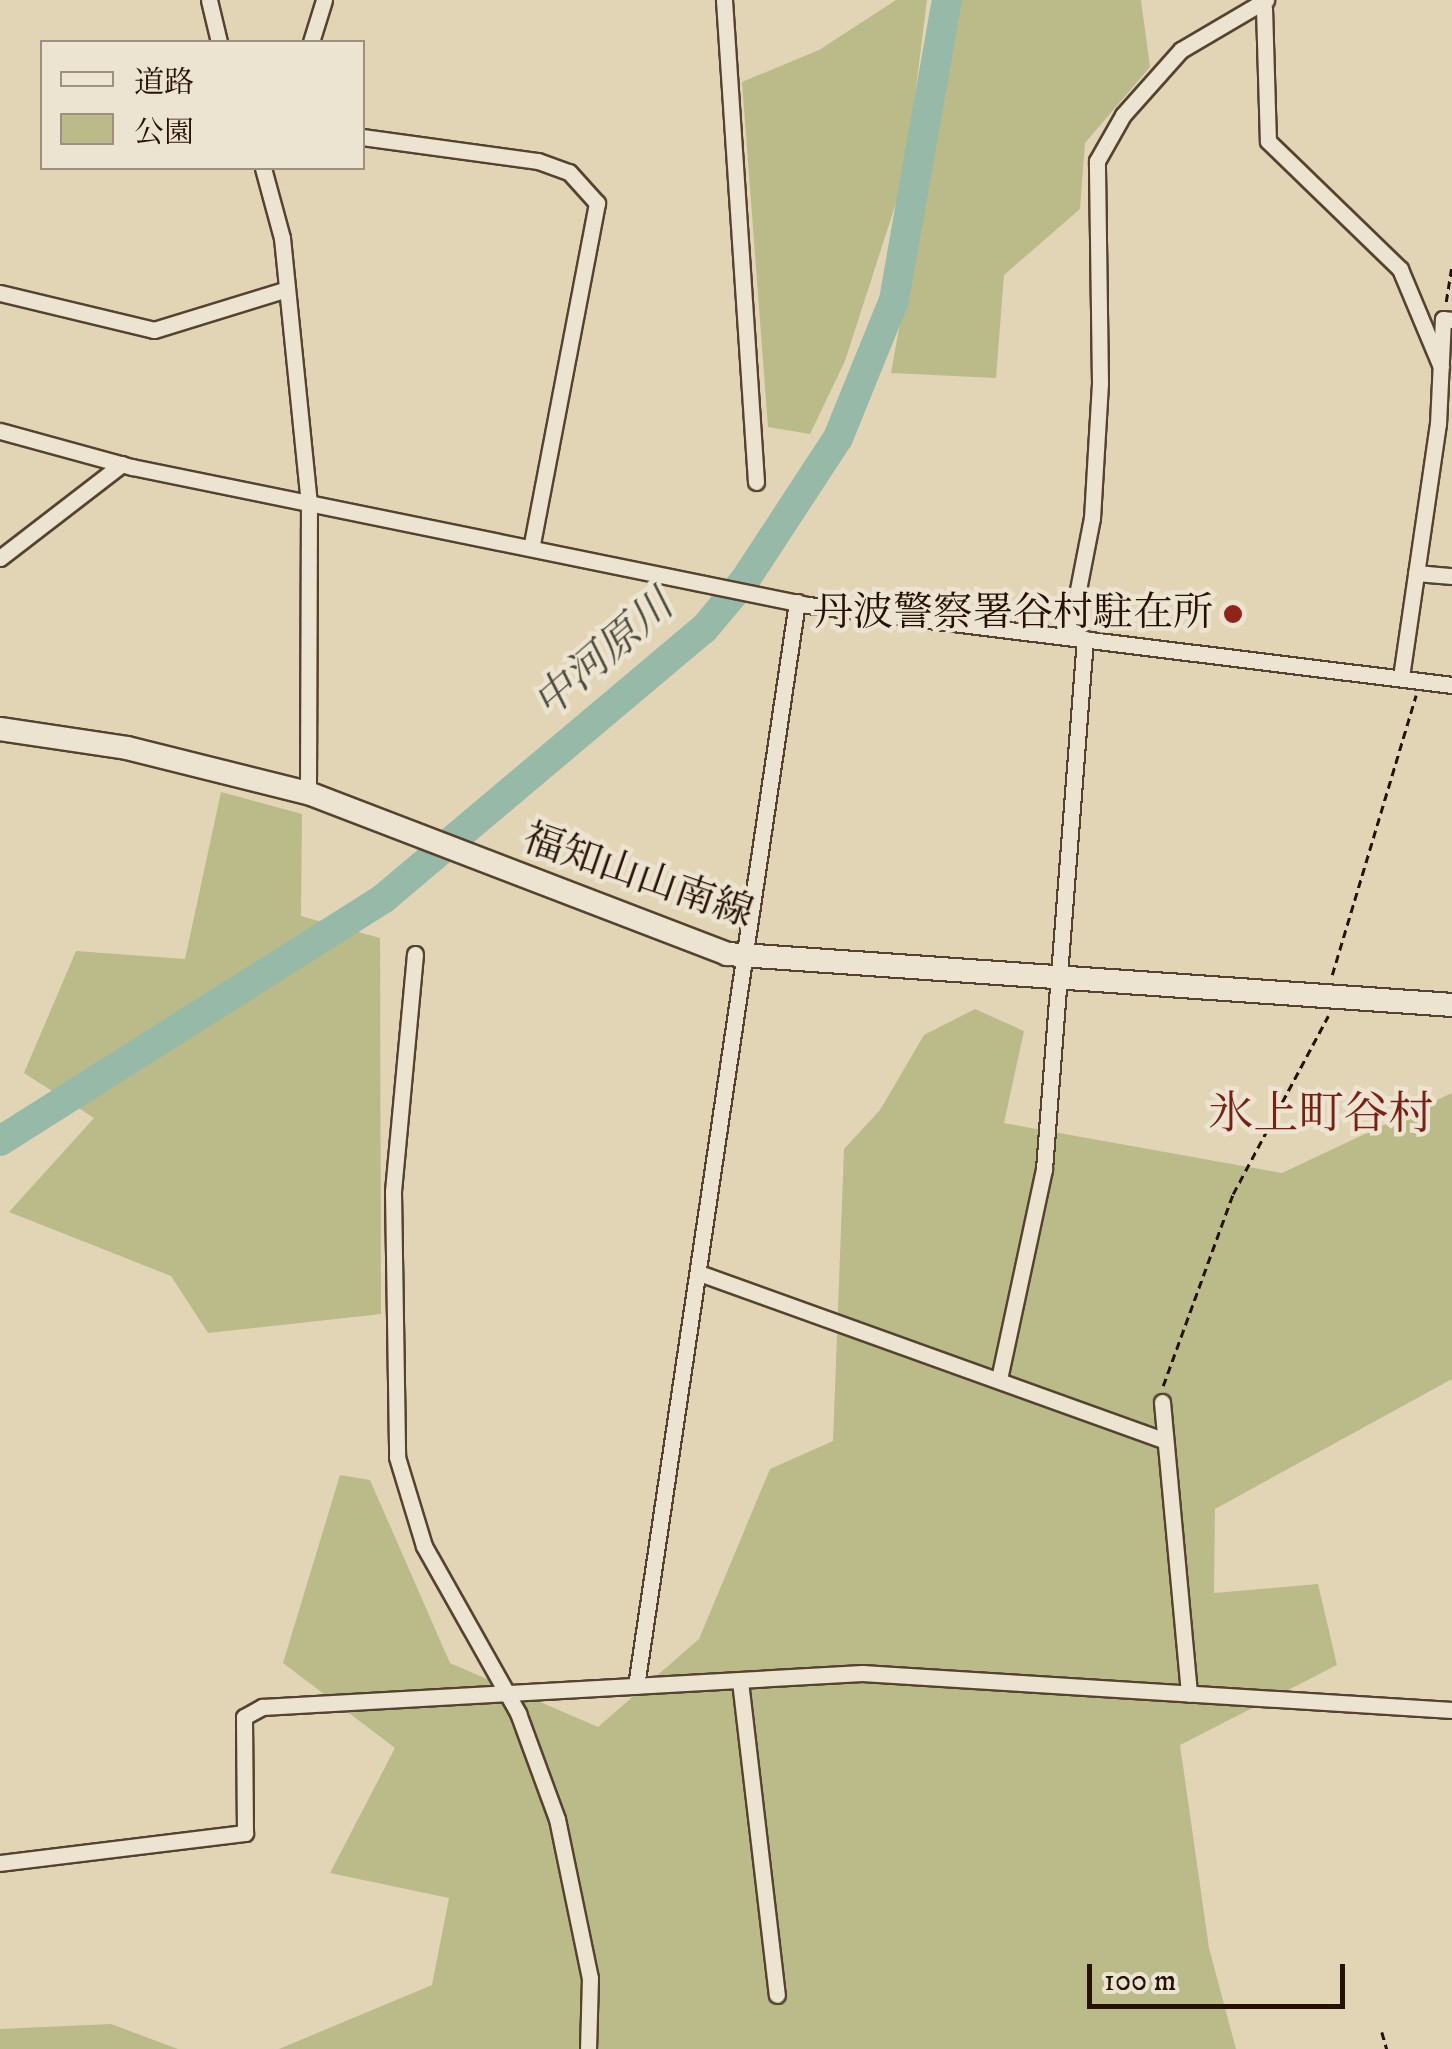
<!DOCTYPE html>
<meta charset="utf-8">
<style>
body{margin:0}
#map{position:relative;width:1452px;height:2049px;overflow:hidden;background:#e2d5b6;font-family:"IM FELL DW Pica","Noto Serif JP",serif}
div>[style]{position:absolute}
.green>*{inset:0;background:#babb89}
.river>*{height:30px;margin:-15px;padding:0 15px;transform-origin:15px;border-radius:15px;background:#96b9a8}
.path>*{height:2.5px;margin-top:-1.25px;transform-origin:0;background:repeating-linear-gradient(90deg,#261204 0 8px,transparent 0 13px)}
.roads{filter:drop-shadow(2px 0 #554330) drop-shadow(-2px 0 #554330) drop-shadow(0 2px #554330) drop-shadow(0 -2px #554330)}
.street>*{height:15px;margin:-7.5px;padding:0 7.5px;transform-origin:7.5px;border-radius:7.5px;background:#ece4d0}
.secondary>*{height:22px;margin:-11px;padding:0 11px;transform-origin:11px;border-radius:11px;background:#ece4d0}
.dots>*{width:28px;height:28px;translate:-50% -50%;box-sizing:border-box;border:5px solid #ece4d0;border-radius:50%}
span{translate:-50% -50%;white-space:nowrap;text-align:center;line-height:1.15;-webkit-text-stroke:9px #ece4d0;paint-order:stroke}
.poi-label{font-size:40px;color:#261204}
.right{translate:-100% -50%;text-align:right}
.street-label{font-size:40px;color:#261204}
.water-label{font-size:42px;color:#4d4c3d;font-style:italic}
.quarter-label{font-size:45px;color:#7a1f14}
.legend{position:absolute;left:40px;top:40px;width:325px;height:130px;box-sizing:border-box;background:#ece4d0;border:2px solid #9d907e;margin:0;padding:12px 18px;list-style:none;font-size:30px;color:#261204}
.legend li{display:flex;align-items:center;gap:20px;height:50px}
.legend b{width:50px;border:2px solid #9d907e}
.scale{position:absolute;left:1087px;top:1964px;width:258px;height:45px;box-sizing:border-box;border:5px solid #261204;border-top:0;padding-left:12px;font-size:30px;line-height:35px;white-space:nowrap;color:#261204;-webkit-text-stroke:8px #ece4d0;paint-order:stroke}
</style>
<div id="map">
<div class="green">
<i style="clip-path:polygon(896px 0,927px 0,905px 175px,845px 361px,810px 434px,768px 427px,742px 82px,819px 50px)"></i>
<i style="clip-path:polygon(958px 0,1141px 0,1150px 67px,1085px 143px,1080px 209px,1004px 275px,996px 378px,891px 373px)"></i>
<i style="clip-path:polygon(221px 792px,302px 814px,301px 916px,380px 938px,381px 1314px,208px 1333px,171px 1276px,9px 1212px,94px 1118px,24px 1073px,76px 951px,185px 959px)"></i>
<i style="clip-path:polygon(975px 1009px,1024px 1031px,1004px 1123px,1282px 1173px,1452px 1093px,1452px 1379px,1215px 1509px,1214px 1593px,1318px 1584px,1337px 1665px,1180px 1745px,1209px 1948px,1236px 2049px,279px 2049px,432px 1985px,449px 1898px,330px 1873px,395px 1748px,283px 1663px,340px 1475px,370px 1480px,450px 1663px,598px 1727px,699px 1639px,770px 1469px,833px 1441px,844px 1149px,880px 1110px,924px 1035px)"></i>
<i style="clip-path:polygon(111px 2024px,178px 2049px,0 2049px,0 2029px)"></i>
</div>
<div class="river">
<i style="left:0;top:1141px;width:454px;rotate:-32.3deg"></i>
<i style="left:384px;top:898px;width:418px;rotate:-40.1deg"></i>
<i style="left:704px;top:629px;width:64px;rotate:-50.1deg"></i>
<i style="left:745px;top:580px;width:170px;rotate:-56.8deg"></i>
<i style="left:838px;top:438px;width:149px;rotate:-67.9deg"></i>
<i style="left:894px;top:300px;width:305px;rotate:-80deg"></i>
</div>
<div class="path">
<i style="left:1446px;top:302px;width:37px;rotate:-81deg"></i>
<i style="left:1332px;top:975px;width:292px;rotate:-73.3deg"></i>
<i style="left:1163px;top:1386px;width:204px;rotate:-70deg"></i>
<i style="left:1233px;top:1194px;width:202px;rotate:-61.9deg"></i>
<i style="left:1382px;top:2032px;width:18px;rotate:74deg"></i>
</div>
<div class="roads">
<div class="street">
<i style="left:209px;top:0;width:43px;rotate:76.6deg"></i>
<i style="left:724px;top:0;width:483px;rotate:86.2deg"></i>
<i style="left:1264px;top:8px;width:133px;rotate:88.3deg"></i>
<i style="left:1268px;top:141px;width:184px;rotate:44.1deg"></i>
<i style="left:1400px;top:269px;width:106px;rotate:67.3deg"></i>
<i style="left:311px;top:42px;width:44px;rotate:-72.8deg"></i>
<i style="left:362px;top:137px;width:178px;rotate:7.8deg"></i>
<i style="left:538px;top:161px;width:33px;rotate:20deg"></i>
<i style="left:569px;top:172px;width:42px;rotate:47.9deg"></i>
<i style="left:597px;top:203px;width:347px;rotate:100.8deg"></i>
<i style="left:263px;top:168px;width:73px;rotate:74.8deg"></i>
<i style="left:282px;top:238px;width:265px;rotate:84.2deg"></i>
<i style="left:309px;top:502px;width:291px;rotate:90.2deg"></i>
<i style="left:0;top:293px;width:158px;rotate:13.5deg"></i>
<i style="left:154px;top:330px;width:139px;rotate:-17.1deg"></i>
<i style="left:0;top:431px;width:137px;rotate:15.3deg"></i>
<i style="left:132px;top:467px;width:690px;rotate:11.54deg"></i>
<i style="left:808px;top:605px;width:649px;rotate:7.08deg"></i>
<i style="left:0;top:558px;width:154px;rotate:-37.6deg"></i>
<i style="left:1416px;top:573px;width:36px;rotate:5deg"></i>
<i style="left:1069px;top:636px;width:120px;rotate:-79deg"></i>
<i style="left:1092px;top:518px;width:135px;rotate:-86.6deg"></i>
<i style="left:1100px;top:383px;width:222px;rotate:-90.8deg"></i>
<i style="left:1097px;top:161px;width:53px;rotate:-60.5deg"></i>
<i style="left:1123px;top:115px;width:87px;rotate:-48.3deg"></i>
<i style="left:1181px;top:50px;width:99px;rotate:-30.5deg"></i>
<i style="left:1401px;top:677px;width:256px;rotate:-81.7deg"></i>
<i style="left:1438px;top:424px;width:105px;rotate:-87.3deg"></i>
<i style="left:1443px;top:319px;width:9px;rotate:6deg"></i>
<i style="left:415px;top:954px;width:239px;rotate:95.3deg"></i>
<i style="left:393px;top:1192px;width:265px;rotate:89.1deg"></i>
<i style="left:397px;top:1457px;width:93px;rotate:73.1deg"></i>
<i style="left:424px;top:1546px;width:192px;rotate:60.6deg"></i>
<i style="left:518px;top:1713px;width:113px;rotate:69.8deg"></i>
<i style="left:557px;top:1819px;width:162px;rotate:78.3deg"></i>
<i style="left:590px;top:1978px;width:71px;rotate:91.6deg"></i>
<i style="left:702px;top:1274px;width:490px;rotate:19.8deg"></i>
<i style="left:999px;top:1379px;width:215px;rotate:-77.9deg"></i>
<i style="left:1044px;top:1169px;width:532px;rotate:-85.58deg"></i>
<i style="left:1162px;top:1402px;width:293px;rotate:84.7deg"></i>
<i style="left:740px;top:1681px;width:316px;rotate:83.3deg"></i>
<i style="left:636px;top:1686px;width:1096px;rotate:-81.55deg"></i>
<i style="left:0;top:1863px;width:247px;rotate:-7deg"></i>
<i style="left:245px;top:1833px;width:116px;rotate:-90.5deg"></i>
<i style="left:244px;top:1717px;width:21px;rotate:-29deg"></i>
<i style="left:262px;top:1707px;width:601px;rotate:-3.24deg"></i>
<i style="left:862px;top:1673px;width:591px;rotate:3.59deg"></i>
</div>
<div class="secondary">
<i style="left:0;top:729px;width:128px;rotate:8.5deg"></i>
<i style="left:127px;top:748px;width:187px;rotate:14deg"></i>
<i style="left:308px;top:793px;width:449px;rotate:21deg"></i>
<i style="left:727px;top:954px;width:727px;rotate:4.02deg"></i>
</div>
</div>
<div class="dots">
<i style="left:1233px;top:614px;background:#8f2418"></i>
</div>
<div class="poi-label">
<span class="right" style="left:1213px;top:614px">丹波警察署谷村駐在所</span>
</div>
<div class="street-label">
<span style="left:638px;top:877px;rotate:19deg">福知山山南線</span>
</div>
<div class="water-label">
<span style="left:604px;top:655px;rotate:-41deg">中河原川</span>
</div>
<div class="quarter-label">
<span style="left:1321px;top:1116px">氷上町谷村</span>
</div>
<ul class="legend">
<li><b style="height:12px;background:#ece4d0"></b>道路</li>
<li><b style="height:28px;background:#babb89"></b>公園</li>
</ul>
<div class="scale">100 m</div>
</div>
